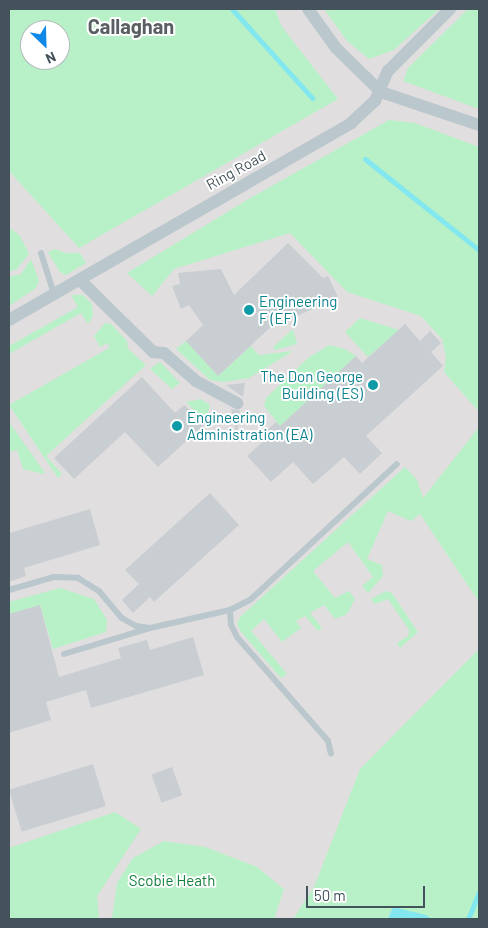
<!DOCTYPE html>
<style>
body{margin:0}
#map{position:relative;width:488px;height:928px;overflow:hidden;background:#f0eded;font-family:Barlow,sans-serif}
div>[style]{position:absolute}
.education>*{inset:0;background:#e1dedf}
.green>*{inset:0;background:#b8f1c7}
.water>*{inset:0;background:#83e7f0}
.stream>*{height:5px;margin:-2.5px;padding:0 2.5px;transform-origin:2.5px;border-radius:2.5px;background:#83e7f0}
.building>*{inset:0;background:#c9ced2;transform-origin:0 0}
.lane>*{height:6px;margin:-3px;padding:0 3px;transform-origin:3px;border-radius:3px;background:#bac7cd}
.street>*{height:12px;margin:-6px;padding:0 6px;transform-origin:6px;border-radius:6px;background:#bac7cd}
.dots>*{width:14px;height:14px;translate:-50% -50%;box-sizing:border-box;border:2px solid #fff;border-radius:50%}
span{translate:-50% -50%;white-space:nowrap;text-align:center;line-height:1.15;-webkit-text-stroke:4px #fff;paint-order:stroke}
.street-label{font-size:15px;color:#44535b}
.culture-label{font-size:15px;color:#0d838f}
.left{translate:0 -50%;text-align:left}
.right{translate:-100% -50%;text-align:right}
.park-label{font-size:15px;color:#12803b}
.district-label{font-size:20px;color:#595f62;font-weight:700}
.frame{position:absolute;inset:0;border:10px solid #44535b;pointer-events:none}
.north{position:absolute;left:20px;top:20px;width:50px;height:50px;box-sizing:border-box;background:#fff;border:1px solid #b4babd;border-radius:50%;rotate:156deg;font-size:14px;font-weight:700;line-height:20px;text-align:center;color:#44535b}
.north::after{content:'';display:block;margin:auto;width:18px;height:22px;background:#1088e7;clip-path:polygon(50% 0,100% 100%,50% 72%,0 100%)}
.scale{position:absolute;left:306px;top:886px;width:119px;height:22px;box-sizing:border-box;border:2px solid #44535b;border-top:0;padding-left:6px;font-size:15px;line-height:18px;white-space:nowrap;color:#44535b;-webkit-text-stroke:4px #fff;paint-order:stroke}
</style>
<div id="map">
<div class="education">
<i style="clip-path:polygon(evenodd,9px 9px,479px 9px,479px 919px,9px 919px,9px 9px,30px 30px,60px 30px,60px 60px,30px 60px,30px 30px)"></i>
</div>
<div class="green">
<i style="clip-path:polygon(evenodd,9px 9px,275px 9px,282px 27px,338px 99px,79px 248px,9px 171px,9px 9px,30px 30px,60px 30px,60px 60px,30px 60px,30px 30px)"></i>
<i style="clip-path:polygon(324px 9px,439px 9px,394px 50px,369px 59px,347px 41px)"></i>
<i style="clip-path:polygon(468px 9px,479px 9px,479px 109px,403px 81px,408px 68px)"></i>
<i style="clip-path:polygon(389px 120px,415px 123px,479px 147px,479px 412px,444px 372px,446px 357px,442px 339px,421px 316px,347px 292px,290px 233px,174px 269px,152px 296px,127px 273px,252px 197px)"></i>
<i style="clip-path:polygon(9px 227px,20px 236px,29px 254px,17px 269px,9px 272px)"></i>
<i style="clip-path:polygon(55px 249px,65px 253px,80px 253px,86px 263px,66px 275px,60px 272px,48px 252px)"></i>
<i style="clip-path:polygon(31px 259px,39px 281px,36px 288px,9px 306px,9px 277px,21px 274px)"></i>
<i style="clip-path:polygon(71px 295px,83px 295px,92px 304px,93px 316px,88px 324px,81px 313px,9px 354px,9px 346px,78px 307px)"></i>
<i style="clip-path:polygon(360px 318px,399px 330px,368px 357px,345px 332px)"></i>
<i style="clip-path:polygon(105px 323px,111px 324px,127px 341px,128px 349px,146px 365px,46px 456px,62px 474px,58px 478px,9px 405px,109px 348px,108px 343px,100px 347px,94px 336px)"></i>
<i style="clip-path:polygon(293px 329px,297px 344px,275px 350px,273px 347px)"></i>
<i style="clip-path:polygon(186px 341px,218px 376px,251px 346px,259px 355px,293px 351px,249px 378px,223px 382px,210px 380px,176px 349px)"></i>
<i style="clip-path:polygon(329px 345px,345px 349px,356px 356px,280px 426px,264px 406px,266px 398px,308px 358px)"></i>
<i style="clip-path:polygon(160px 362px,180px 383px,172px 389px,150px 369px)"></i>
<i style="clip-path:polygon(201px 399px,210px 405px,205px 422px,186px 402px)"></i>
<i style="clip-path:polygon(9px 422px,45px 473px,43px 474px,23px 469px,17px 450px,9px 452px)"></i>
<i style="clip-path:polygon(479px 427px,479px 602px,420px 514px,411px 521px,388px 511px,367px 559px,382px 565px,383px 576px,368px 593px,362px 586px,373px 577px,348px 542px,313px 571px,335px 598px,349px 591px,355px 599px,347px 614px,335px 619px,324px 605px,310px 613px,322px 628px,318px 631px,305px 616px,296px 621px,301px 628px,282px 642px,264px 619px,251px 631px,287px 674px,281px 678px,241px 632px,237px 624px,240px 617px,405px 467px,417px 480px,423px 498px)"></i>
<i style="clip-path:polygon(60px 588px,94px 599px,107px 620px,106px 632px,53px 649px,40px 605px,9px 614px,9px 602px)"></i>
<i style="clip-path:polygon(386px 591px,392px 593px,418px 632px,400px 648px,397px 643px,408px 636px,409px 630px,388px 599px,375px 604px,371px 599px)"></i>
<i style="clip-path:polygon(479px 649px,479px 919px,432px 919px,393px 907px,388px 919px,293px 919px,314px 887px,360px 769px)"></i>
<i style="clip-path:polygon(115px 812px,141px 829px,97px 896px,99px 919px,9px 919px,9px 848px)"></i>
<i style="clip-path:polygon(164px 841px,205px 847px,257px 867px,284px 889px,274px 919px,112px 919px,117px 883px,133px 858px)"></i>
</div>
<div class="water">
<i style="clip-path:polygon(393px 907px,426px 915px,432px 919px,388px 919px)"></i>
</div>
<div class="stream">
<i style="left:232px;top:9px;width:120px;rotate:48deg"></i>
<i style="left:365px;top:159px;width:146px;rotate:38.6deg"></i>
<i style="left:468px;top:919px;width:29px;rotate:-68deg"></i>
</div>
<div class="building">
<i style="clip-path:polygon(288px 243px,323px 278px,328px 276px,338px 297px,291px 319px,287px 312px,218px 376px,186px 341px,203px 325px,189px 305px,181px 309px,172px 286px,180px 284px,178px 273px,221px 269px,234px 295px)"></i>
<i style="clip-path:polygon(405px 324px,420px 341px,430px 331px,441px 343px,431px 352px,443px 366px,366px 436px,382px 453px,360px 474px,344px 457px,313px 484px,293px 462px,271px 482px,247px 456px,269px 436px,265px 432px,276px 422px,280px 426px,356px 356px,362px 363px)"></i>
<i style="clip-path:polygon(142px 377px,175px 413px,184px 405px,206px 423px,158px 467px,125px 432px,74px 479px,54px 458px)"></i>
<i style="clip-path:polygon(245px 383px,243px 397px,226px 385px)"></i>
<i style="clip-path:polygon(231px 409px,240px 410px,237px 431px,236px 431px)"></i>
<i style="clip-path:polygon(210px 493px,239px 525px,154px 602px,150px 597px,133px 613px,122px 600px,139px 584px,125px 570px)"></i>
<i style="clip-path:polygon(90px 509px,100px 545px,24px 568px,26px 576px,9px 582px,9px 533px)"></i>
<i style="clip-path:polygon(40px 605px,59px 677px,121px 658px,118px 648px,147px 640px,150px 650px,193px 637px,204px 675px,91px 708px,86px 690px,46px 702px,51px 720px,9px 733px,9px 614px)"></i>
<i style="left:93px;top:764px;width:44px;height:88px;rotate:73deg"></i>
<i style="left:172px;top:767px;width:30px;height:22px;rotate:70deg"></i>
</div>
<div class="lane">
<i style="left:41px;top:253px;width:43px;rotate:72.4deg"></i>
<i style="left:9px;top:590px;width:47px;rotate:-16.1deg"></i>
<i style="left:54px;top:577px;width:24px;rotate:2deg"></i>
<i style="left:78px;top:578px;width:25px;rotate:32deg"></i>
<i style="left:99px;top:591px;width:35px;rotate:50deg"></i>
<i style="left:122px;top:618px;width:16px;rotate:30deg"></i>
<i style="left:136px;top:626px;width:14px;rotate:8deg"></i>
<i style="left:150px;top:628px;width:82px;rotate:-12.7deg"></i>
<i style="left:230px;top:610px;width:22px;rotate:-27deg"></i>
<i style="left:250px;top:600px;width:200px;rotate:-42.8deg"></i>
<i style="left:230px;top:610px;width:15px;rotate:86deg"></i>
<i style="left:231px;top:625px;width:13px;rotate:63deg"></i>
<i style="left:237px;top:637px;width:138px;rotate:48.8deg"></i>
<i style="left:328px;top:741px;width:13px;rotate:77deg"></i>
<i style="left:64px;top:654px;width:87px;rotate:-16.8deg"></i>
</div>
<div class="street">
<i style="left:308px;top:9px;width:48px;rotate:54.3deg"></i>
<i style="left:336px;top:48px;width:63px;rotate:44.4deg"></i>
<i style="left:381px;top:92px;width:103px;rotate:18.6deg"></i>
<i style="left:80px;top:280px;width:103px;rotate:44.6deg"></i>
<i style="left:153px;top:352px;width:11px;rotate:5deg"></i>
<i style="left:164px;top:353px;width:43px;rotate:41.2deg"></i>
<i style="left:196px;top:381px;width:47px;rotate:28.2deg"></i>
<i style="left:9px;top:320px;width:395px;rotate:-29.9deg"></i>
<i style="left:351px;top:123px;width:33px;rotate:-43deg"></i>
<i style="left:375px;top:101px;width:33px;rotate:-67deg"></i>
<i style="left:388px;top:71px;width:88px;rotate:-45deg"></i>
</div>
<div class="dots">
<i style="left:249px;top:310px;background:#0f9aa8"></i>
<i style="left:373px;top:385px;background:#0f9aa8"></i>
<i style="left:177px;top:426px;background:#0f9aa8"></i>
</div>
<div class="street-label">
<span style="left:236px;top:170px;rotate:-29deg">Ring Road</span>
</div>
<div class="culture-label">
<span class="left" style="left:259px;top:310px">Engineering<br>F (EF)</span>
<span class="right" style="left:363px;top:385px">The Don George<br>Building (ES)</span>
<span class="left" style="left:187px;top:426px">Engineering<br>Administration (EA)</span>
</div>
<div class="park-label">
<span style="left:172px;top:881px">Scobie Heath</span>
</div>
<div class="district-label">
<span style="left:131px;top:26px">Callaghan</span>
</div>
<div class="frame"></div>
<div class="north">N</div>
<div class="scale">50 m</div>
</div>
